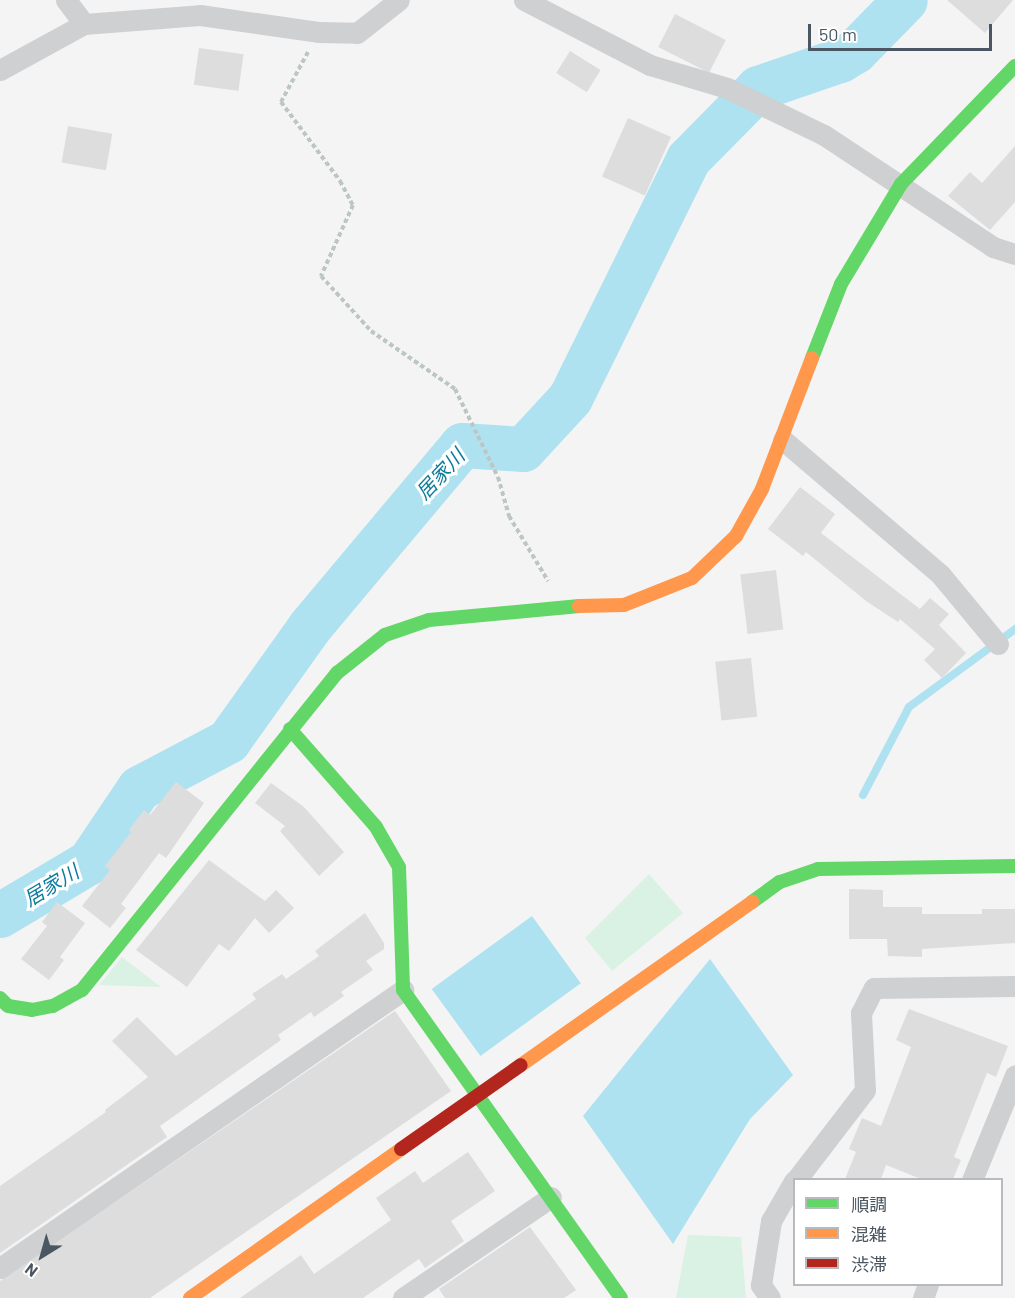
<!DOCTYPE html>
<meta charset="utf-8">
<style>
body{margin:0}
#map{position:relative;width:1015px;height:1298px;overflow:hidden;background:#f4f4f4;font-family:Barlow,"Noto Sans JP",sans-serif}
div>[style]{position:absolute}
.green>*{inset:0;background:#d9f2e3}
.water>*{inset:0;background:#aee2f0;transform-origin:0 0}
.stream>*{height:8px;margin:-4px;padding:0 4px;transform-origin:4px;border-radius:4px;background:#aee2f0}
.river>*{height:45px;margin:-22.5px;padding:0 22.5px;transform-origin:22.5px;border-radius:22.5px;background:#aee2f0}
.building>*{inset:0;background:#ddddde;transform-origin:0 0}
.path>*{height:4px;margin-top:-2px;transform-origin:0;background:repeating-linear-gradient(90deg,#bcc7c4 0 4.5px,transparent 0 7.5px)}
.street>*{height:21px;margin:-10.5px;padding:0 10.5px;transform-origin:10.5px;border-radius:10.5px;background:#ced0d2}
.fast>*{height:14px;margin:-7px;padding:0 7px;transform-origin:7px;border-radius:7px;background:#63d668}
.slow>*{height:14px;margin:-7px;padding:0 7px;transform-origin:7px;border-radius:7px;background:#ff974d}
.jam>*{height:14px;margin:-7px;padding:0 7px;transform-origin:7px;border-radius:7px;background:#b3261e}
span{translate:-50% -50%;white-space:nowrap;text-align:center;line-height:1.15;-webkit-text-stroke:6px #fff;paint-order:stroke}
.water-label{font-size:20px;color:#0c7c9b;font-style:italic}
.legend{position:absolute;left:793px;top:1178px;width:210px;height:108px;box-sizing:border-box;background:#fff;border:2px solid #b7bbc0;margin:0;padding:8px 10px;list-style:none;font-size:18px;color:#4a5661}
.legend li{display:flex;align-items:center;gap:12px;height:30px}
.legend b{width:30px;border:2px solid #b7bbc0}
.north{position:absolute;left:12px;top:1226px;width:60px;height:60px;-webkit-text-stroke:4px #fff;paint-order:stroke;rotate:217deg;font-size:16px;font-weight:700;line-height:24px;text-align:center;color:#4a5661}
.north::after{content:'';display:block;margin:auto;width:21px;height:27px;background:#4a5661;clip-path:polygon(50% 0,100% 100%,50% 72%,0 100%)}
.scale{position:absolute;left:808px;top:24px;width:184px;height:27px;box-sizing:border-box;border:3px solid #4a5661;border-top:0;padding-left:8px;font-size:18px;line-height:21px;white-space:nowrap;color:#4a5661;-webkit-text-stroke:4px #fff;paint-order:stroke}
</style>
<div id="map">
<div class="green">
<i style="clip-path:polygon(649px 874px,683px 913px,612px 971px,585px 938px)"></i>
<i style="clip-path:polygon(122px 957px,161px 987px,99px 985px)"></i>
<i style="clip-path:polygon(688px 1235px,741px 1237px,746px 1298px,676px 1298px)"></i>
</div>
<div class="water">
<i style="left:532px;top:916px;width:83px;height:124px;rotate:54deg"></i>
<i style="clip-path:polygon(710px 959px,793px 1075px,750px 1119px,673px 1244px,583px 1116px)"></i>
</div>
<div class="stream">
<i style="left:863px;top:795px;width:99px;rotate:-62.4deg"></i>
<i style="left:909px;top:707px;width:132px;rotate:-36.3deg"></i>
</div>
<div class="river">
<i style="left:0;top:915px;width:104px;rotate:-30.8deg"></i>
<i style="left:89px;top:862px;width:89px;rotate:-56deg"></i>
<i style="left:139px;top:788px;width:101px;rotate:-27.8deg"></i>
<i style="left:228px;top:741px;width:141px;rotate:-54.5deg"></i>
<i style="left:310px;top:626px;width:236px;rotate:-50deg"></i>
<i style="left:462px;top:445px;width:61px;rotate:3.8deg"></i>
<i style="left:523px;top:449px;width:69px;rotate:-47.3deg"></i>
<i style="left:570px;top:398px;width:267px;rotate:-63.7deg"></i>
<i style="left:688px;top:159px;width:100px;rotate:-45.4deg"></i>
<i style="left:758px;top:88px;width:87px;rotate:-18.9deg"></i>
<i style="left:840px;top:60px;width:17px;rotate:-31deg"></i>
<i style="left:855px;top:51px;width:71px;rotate:-45.6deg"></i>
</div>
<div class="building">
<i style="clip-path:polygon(947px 0,1013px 0,985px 33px)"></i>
<i style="left:675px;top:14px;width:57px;height:37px;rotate:27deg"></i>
<i style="left:199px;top:48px;width:45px;height:37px;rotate:8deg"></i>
<i style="left:570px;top:51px;width:36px;height:26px;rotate:32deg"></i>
<i style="left:628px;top:118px;width:47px;height:64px;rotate:24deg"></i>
<i style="left:68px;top:126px;width:45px;height:37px;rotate:10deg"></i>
<i style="clip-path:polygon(1015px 146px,1015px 202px,990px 230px,948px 196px,970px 172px,982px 183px)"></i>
<i style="clip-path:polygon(800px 487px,835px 514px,821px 533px,920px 609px,930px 598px,949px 614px,939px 625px,966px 653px,942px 678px,924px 660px,935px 649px,900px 619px,898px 622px,866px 601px,806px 552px,803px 556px,768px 529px)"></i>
<i style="left:776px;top:570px;width:60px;height:36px;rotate:83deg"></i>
<i style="left:751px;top:658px;width:59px;height:36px;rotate:84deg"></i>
<i style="clip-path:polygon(176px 782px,204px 803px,166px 858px,159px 853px,121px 904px,126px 908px,110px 928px,82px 906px,110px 870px,105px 866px,131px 832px,129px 830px,144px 810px,150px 815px)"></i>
<i style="clip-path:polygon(271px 783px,304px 807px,344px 852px,319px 876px,280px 831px,285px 826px,255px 803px)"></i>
<i style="clip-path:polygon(209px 860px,265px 901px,276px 890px,294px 908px,269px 933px,255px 918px,229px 951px,219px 944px,187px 987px,136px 950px)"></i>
<i style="clip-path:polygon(849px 889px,883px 890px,883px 907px,922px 907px,922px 914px,982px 914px,982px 909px,1015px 909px,1015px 943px,922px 949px,922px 957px,888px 956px,887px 939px,849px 939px)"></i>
<i style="clip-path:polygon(57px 902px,85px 923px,60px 957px,64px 960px,49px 980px,21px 959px,47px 926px,42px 922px)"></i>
<i style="clip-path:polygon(365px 913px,384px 943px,384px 949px,366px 961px,373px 970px,341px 992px,344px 996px,314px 1017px,311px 1012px,278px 1035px,281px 1040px,160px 1126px,167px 1137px,0 1253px,0 1186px,106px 1112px,105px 1110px,148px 1077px,112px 1041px,137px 1017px,176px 1056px,256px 999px,252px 994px,282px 974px,286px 979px,319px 956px,315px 951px)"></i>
<i style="clip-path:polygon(909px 1009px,1008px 1046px,996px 1077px,987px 1073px,954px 1157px,961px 1160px,953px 1179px,921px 1179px,886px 1165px,881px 1179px,845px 1179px,856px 1152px,849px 1149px,862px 1118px,881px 1126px,911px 1047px,896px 1040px)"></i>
<i style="clip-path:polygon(395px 1011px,451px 1091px,150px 1298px,0 1298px,0 1281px)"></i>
<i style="clip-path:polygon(468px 1152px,495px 1191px,451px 1221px,464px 1241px,425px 1268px,419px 1259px,363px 1298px,240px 1298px,301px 1255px,314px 1274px,391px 1220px,376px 1198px,415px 1171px,423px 1183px)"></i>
<i style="clip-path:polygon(530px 1227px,576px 1290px,564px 1298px,445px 1298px,439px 1289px)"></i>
</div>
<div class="path">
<i style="left:308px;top:52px;width:57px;rotate:118.4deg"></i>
<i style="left:281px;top:102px;width:99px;rotate:53.2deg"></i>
<i style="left:340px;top:181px;width:27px;rotate:62deg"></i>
<i style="left:353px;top:205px;width:78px;rotate:114.3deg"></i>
<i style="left:321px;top:276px;width:74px;rotate:47.7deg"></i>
<i style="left:371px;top:331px;width:102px;rotate:34.6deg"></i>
<i style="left:455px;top:389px;width:98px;rotate:64deg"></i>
<i style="left:498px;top:477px;width:41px;rotate:74.2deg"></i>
<i style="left:509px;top:516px;width:76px;rotate:59deg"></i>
</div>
<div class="street">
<i style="left:66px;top:0;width:30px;rotate:53deg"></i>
<i style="left:524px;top:0;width:142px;rotate:27.3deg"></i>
<i style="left:650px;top:65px;width:80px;rotate:16.6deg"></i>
<i style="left:727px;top:88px;width:108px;rotate:25.9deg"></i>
<i style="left:824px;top:135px;width:203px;rotate:33.5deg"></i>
<i style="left:993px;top:247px;width:23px;rotate:18deg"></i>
<i style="left:0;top:70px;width:96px;rotate:-28.7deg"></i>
<i style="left:84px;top:24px;width:116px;rotate:-4.4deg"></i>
<i style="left:200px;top:15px;width:119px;rotate:8.2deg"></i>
<i style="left:318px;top:32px;width:39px;rotate:1deg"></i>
<i style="left:357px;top:33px;width:53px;rotate:-38.2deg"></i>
<i style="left:783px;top:440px;width:206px;rotate:40.5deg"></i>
<i style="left:940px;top:574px;width:91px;rotate:50.4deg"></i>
<i style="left:796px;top:1180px;width:113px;rotate:-52.5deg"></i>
<i style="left:865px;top:1090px;width:77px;rotate:-93deg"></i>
<i style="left:861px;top:1013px;width:28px;rotate:-63deg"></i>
<i style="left:874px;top:988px;width:141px;rotate:-0.8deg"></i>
<i style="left:972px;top:1180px;width:113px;rotate:-67.7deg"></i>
<i style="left:0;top:1268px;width:490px;rotate:-34.6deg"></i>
<i style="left:403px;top:1298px;width:179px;rotate:-34.3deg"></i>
<i style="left:770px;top:1298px;width:16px;rotate:-125deg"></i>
<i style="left:761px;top:1285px;width:65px;rotate:-81.1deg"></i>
<i style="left:771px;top:1221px;width:46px;rotate:-60.1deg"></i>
<i style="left:923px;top:1298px;width:15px;rotate:-70deg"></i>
</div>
<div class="fast">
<i style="left:812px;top:358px;width:79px;rotate:-68.6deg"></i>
<i style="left:841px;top:284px;width:117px;rotate:-59deg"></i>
<i style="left:901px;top:184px;width:164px;rotate:-46deg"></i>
<i style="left:290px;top:729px;width:130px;rotate:48.7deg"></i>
<i style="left:376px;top:827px;width:46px;rotate:60.1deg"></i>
<i style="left:399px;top:867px;width:123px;rotate:88.1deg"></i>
<i style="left:403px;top:990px;width:377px;rotate:54.7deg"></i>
<i style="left:752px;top:902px;width:34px;rotate:-36deg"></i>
<i style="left:780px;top:882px;width:40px;rotate:-18.9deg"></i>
<i style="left:818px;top:869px;width:197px;rotate:-0.9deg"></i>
<i style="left:0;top:998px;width:11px;rotate:45deg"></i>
<i style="left:8px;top:1006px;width:24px;rotate:9deg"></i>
<i style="left:32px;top:1010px;width:21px;rotate:-11deg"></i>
<i style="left:53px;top:1006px;width:33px;rotate:-29deg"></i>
<i style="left:82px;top:990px;width:407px;rotate:-51.2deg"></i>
<i style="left:337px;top:673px;width:61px;rotate:-38.4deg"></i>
<i style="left:385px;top:635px;width:46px;rotate:-18.8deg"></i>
<i style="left:429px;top:620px;width:151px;rotate:-5.3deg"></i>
</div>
<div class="slow">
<i style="left:579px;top:606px;width:45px;rotate:-1.3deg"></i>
<i style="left:624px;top:605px;width:73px;rotate:-21.7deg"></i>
<i style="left:692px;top:578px;width:61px;rotate:-43.7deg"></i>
<i style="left:736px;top:536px;width:54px;rotate:-61deg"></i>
<i style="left:762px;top:489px;width:140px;rotate:-69.1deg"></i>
<i style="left:521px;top:1065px;width:283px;rotate:-35.2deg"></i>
<i style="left:190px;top:1298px;width:258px;rotate:-35.2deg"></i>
</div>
<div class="jam">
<i style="left:401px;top:1149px;width:146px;rotate:-35deg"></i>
</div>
<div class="water-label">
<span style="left:440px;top:474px;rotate:-47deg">居家川</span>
<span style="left:51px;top:885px;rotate:-31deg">居家川</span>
</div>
<ul class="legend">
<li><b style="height:8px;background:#63d668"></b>順調</li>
<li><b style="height:8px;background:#ff974d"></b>混雑</li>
<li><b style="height:8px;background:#b3261e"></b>渋滞</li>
</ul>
<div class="north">N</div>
<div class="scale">50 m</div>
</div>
